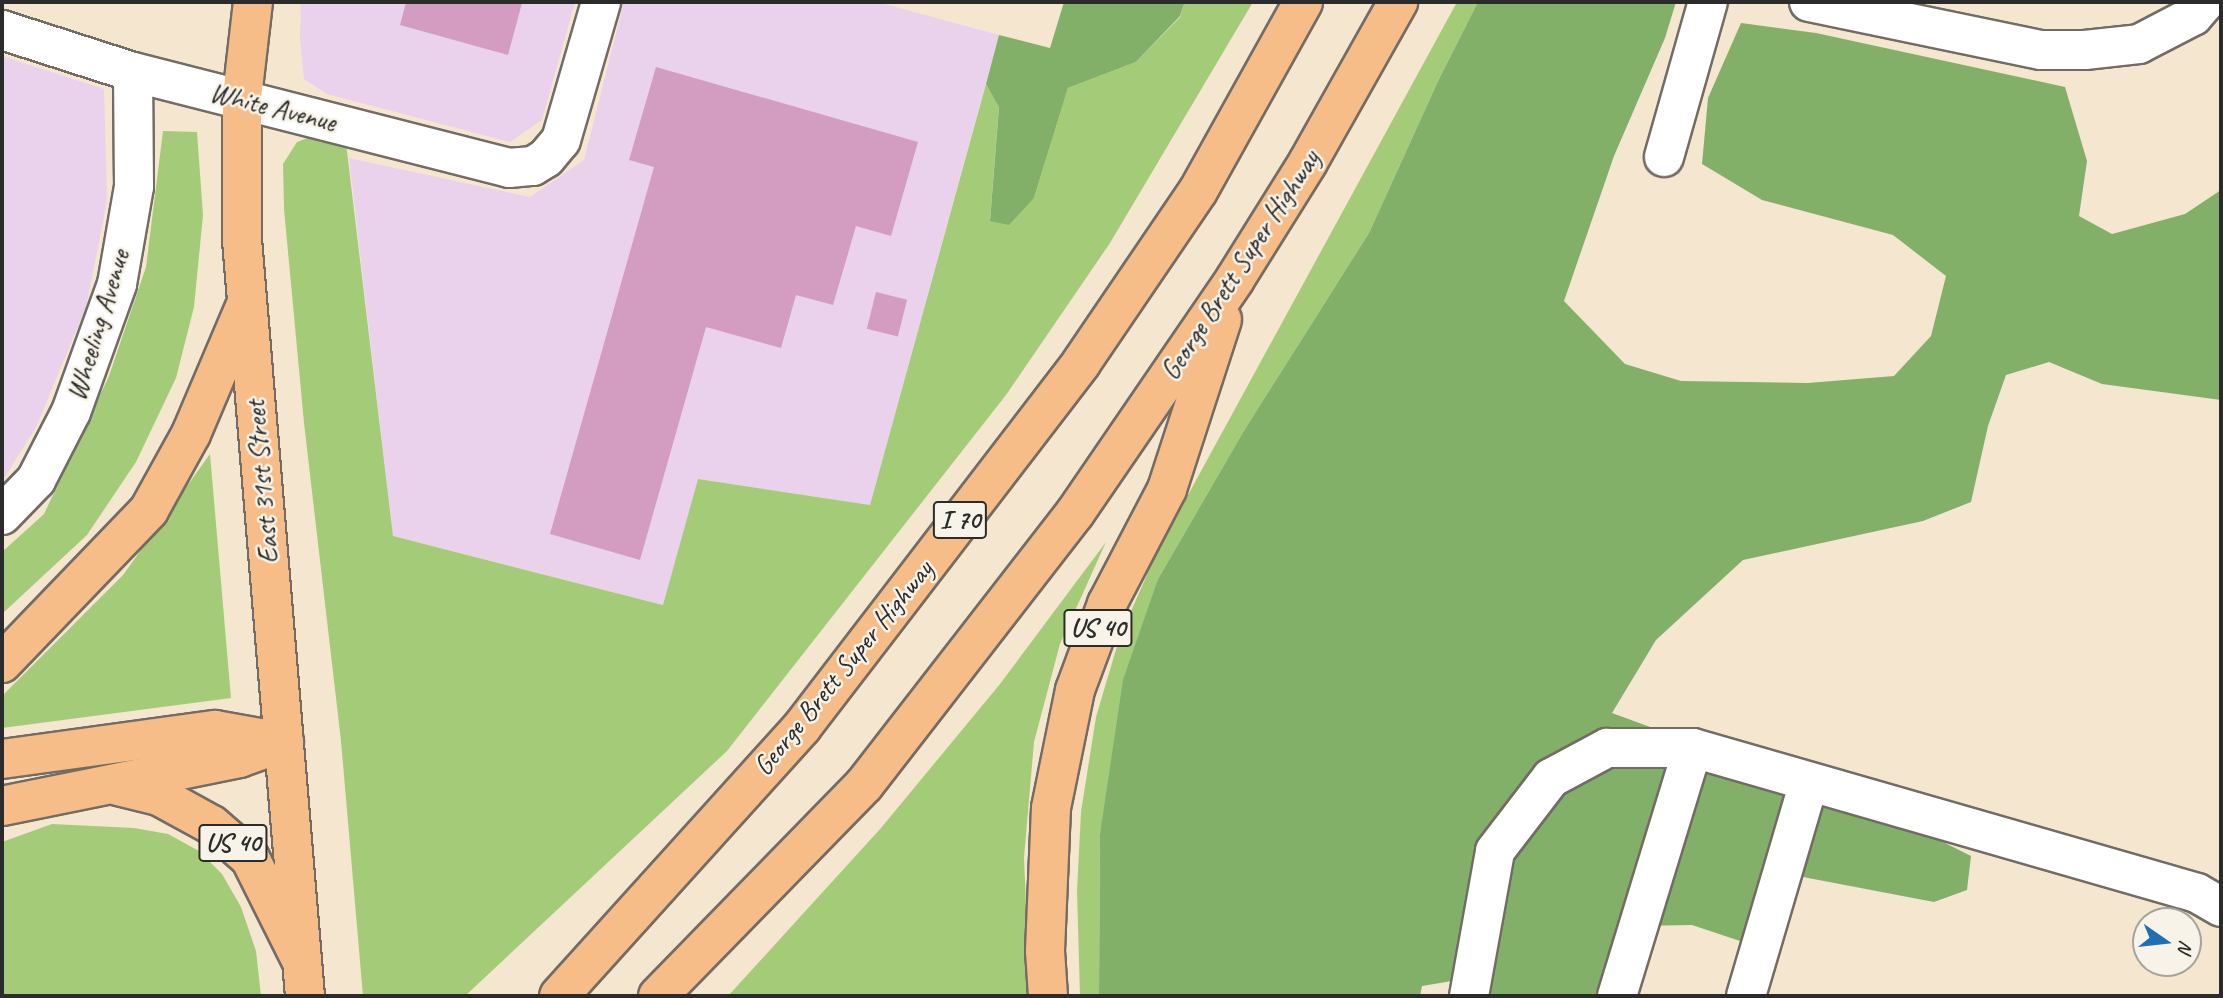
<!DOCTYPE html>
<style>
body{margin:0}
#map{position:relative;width:2223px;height:998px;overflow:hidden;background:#f5e6d0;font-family:Caveat,sans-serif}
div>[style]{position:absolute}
.built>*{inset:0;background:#ead1ec}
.green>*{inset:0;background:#a4cc78}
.forest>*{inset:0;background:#83b068}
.building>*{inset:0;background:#d29dc1;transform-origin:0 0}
.roads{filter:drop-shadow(2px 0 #726c65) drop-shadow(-2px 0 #726c65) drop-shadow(0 2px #726c65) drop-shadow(0 -2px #726c65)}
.minor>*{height:38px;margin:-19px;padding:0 19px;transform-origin:19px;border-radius:19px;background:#fff}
.major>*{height:38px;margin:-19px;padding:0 19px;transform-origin:19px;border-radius:19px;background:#f7bd88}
.highway>*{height:38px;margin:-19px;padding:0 19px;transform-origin:19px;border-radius:19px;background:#f7bd88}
span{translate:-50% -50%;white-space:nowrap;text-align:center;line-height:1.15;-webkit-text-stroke:5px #f7f3e8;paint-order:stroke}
.shield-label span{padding:2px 5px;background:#f7f3e8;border:2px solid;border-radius:5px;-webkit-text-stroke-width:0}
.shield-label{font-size:26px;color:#2b2b2b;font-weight:700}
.street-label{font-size:28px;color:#2b2b2b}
.frame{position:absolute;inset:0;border:4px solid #2b2b2b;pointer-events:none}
.north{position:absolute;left:2132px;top:907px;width:70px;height:70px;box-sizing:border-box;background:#f7f3e8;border:2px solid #a5a39c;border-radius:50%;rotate:104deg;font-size:19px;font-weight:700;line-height:28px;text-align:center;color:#2b2b2b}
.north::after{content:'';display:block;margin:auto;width:24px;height:32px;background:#1f6fb2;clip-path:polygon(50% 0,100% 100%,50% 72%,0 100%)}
</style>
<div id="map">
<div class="built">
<i style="clip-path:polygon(301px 2px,575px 2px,542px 120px,510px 142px,327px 94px,304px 79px,300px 39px)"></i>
<i style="clip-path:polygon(624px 2px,877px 2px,999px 35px,870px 505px,698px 479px,664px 605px,393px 536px,349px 158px,530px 197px,584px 160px)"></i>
<i style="clip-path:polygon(2px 56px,104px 89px,107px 201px,86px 307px,36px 427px,2px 482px)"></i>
</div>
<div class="green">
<i style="clip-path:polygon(1185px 2px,1253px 2px,1110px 243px,1006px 395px,727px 751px,465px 996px,363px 996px,341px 741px,304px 423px,284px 209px,283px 164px,297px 142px,313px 136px,346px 143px,393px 536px,663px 605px,698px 479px,870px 505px,986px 84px,999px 106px,990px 220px,1034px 198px,1068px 88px,1136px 62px,1180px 17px)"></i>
<i style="clip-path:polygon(1457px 2px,1478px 2px,1439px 79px,1369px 233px,1245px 429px,1158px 579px,1100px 834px,1099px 996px,1080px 996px,1077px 891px,1081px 812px,1096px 717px,1120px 636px,1158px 550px)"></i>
<i style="clip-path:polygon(163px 131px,197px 132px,203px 215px,194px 307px,176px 378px,136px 462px,87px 535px,2px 614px,2px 552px,44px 514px,109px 376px,146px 267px)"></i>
<i style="clip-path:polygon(210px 454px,231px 698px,2px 728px,2px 696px,123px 575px)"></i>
<i style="clip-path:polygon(1106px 542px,1060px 644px,1034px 742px,1024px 858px,1030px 996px,728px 996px,881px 828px,1000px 684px)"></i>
<i style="clip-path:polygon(52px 824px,134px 828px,168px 834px,199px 851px,222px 874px,241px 907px,256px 951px,261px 996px,2px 996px,2px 842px)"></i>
</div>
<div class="forest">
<i style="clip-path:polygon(1064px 2px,1185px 2px,1180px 16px,1136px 62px,1068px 88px,1034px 198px,1009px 225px,990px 221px,999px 107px,986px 84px,999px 35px,1050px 48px)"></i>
<i style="clip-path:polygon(1478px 2px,1676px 2px,1665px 38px,1614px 156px,1564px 301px,1625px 364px,1681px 381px,1808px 383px,1894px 376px,1931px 336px,1946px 276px,1893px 235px,1762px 200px,1702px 164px,1708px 98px,1741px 23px,1816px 33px,2065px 87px,2087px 161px,2079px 216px,2112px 234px,2185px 214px,2221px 190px,2221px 400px,2102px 384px,2049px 362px,2006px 375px,1988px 426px,1971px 502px,1923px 521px,1743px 560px,1656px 640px,1612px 713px,1883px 812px,1971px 856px,1967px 890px,1934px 902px,1803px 877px,1780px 928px,1749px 944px,1692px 925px,1637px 926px,1626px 996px,1473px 996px,1458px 980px,1422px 986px,1420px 996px,1099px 996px,1100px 834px,1123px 680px,1158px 579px,1245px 429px,1369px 233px,1439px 79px)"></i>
</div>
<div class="building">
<i style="clip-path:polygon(406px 2px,517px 2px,522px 3px,508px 55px,400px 25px)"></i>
<i style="clip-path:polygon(656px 67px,918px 142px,891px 236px,856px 226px,833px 305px,796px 295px,781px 348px,706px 327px,640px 560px,550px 534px,654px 167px,629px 160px)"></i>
<i style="left:876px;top:292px;width:32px;height:38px;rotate:14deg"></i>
</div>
<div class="roads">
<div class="minor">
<i style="left:1809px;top:2px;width:237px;rotate:11.7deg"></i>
<i style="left:2041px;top:50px;width:44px"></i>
<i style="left:2085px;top:50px;width:54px;rotate:-6.3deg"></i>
<i style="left:2139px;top:44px;width:61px;rotate:-27.4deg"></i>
<i style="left:2193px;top:16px;width:18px;rotate:-49deg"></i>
<i style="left:2px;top:30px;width:138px;rotate:17.8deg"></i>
<i style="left:133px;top:72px;width:388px;rotate:14.3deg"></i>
<i style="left:509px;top:168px;width:24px;rotate:-5deg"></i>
<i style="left:533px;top:166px;width:15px;rotate:-32deg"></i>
<i style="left:546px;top:158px;width:23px;rotate:-50deg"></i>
<i style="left:561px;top:140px;width:144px;rotate:-73.8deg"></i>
<i style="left:1664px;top:157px;width:161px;rotate:-74.2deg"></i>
<i style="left:2px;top:515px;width:49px;rotate:-45.8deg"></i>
<i style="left:36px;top:480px;width:76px;rotate:-62.8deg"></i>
<i style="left:71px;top:412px;width:136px;rotate:-70.2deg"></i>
<i style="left:117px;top:284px;width:98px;rotate:-80.1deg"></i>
<i style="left:134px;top:187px;width:115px;rotate:-90.5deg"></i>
<i style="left:1469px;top:996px;width:147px;rotate:-79.8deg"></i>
<i style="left:1495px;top:851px;width:92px;rotate:-52.5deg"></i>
<i style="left:1551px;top:778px;width:64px;rotate:-28.2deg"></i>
<i style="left:1607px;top:748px;width:86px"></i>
<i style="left:1693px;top:748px;width:524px;rotate:16.05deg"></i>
<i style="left:2197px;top:893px;width:28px;rotate:30deg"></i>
<i style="left:1617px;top:996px;width:259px;rotate:-73deg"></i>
<i style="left:1746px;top:996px;width:223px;rotate:-73.6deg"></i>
</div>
<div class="major">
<i style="left:253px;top:2px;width:96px;rotate:96.6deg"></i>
<i style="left:242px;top:97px;width:143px;rotate:90deg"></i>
<i style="left:242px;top:240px;width:759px;rotate:85.24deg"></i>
</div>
<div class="highway">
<i style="left:2px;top:663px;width:212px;rotate:-46.1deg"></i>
<i style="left:149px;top:510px;width:87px;rotate:-61.1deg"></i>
<i style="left:191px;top:434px;width:143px;rotate:-67deg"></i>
<i style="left:2px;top:759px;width:215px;rotate:-7.8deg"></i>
<i style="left:215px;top:730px;width:68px;rotate:10.2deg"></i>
<i style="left:118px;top:786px;width:42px;rotate:13.7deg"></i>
<i style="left:159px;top:796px;width:60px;rotate:28.7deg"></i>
<i style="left:212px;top:825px;width:50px;rotate:41deg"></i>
<i style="left:250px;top:858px;width:116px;rotate:63.4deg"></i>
<i style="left:2px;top:806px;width:242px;rotate:-11.4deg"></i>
<i style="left:239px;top:758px;width:48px;rotate:-19.6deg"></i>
<i style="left:559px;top:996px;width:363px;rotate:-47.9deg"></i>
<i style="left:802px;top:727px;width:459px;rotate:-52.5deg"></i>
<i style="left:1081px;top:363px;width:208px;rotate:-55.8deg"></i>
<i style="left:1198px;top:191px;width:216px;rotate:-60.9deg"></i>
<i style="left:658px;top:996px;width:295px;rotate:-45.7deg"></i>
<i style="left:864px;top:785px;width:344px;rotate:-52.2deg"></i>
<i style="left:1075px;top:513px;width:283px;rotate:-55.6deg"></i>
<i style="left:1235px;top:279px;width:138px;rotate:-58deg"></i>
<i style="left:1308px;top:162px;width:184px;rotate:-60.6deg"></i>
<i style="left:1048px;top:996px;width:45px;rotate:-93.8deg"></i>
<i style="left:1045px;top:951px;width:143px;rotate:-87.6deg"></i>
<i style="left:1051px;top:808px;width:120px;rotate:-78.5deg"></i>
<i style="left:1075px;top:690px;width:92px;rotate:-69.6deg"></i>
<i style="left:1107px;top:604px;width:130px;rotate:-62.4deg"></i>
<i style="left:1167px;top:489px;width:178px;rotate:-72deg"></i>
</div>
</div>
<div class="shield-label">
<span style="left:960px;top:520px">I 70</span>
<span style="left:1098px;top:628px">US 40</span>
<span style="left:233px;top:843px">US 40</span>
</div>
<div class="street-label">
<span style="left:273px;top:107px;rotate:14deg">White Avenue</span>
<span style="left:1240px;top:265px;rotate:-57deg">George Brett Super Highway</span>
<span style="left:98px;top:325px;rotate:-73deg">Wheeling Avenue</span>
<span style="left:262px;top:482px;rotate:-95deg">East 31st Street</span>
<span style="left:843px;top:668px;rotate:-51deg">George Brett Super Highway</span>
</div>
<div class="frame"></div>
<div class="north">N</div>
</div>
